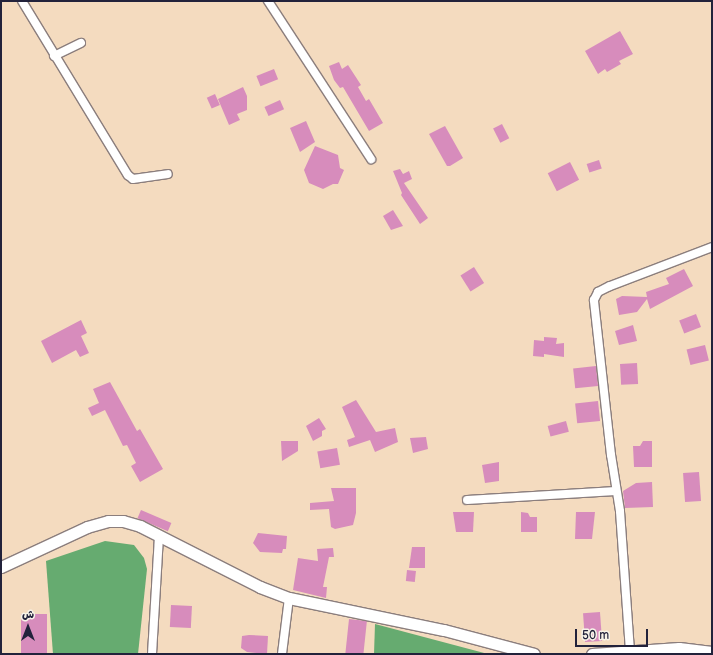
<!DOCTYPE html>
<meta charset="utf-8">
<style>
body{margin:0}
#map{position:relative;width:713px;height:655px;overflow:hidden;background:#f4dbbf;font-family:"Balsamiq Sans","Playpen Sans Arabic",sans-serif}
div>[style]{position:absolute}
.forest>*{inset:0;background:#66ab70}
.building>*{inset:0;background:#d78cbc;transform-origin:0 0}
.roads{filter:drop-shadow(1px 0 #8b7e7d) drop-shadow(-1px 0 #8b7e7d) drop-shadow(0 1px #8b7e7d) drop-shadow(0 -1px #8b7e7d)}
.street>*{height:8px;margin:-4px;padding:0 4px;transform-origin:4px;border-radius:4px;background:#fff}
.secondary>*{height:11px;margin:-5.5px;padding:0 5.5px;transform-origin:5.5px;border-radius:5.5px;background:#fff}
span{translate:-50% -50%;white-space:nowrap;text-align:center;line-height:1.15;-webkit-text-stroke:3.5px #f7f3e8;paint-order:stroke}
.frame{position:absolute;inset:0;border:2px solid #22223b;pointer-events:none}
.north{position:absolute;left:8px;top:607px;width:40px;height:40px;-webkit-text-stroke:3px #f7f3e8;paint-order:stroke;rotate:0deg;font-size:11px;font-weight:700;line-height:16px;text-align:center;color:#22223b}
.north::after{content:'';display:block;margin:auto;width:14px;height:18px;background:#22223b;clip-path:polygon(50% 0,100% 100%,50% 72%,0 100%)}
.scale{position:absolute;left:575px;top:629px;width:73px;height:18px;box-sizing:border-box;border:2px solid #22223b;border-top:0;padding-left:5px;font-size:12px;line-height:14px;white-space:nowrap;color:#22223b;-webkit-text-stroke:3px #f7f3e8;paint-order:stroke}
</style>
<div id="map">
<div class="forest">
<i style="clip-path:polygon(105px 541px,134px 545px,144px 558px,147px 569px,138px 654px,53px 654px,46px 561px)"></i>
<i style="clip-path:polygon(375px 624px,488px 654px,374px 654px)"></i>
</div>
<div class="building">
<i style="clip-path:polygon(620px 31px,633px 54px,619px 61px,621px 64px,607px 72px,605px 69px,598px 74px,585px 51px)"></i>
<i style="clip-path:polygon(339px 62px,342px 69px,348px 65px,361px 85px,358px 87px,366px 101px,369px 99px,383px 123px,369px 131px,343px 87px,340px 88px,334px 80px,329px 66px)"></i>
<i style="left:274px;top:69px;width:11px;height:19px;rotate:68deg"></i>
<i style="clip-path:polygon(243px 87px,247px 96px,247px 110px,237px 114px,240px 120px,229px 125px,218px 99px)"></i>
<i style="left:215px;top:94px;width:12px;height:9px;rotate:66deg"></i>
<i style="left:280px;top:100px;width:10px;height:17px;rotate:66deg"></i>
<i style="clip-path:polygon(306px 121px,315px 142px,300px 152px,290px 128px)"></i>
<i style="left:502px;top:124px;width:16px;height:10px;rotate:63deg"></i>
<i style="clip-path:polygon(445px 126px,463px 158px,450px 166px,447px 166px,429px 134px)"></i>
<i style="clip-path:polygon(315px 146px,338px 155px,340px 168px,344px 170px,338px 184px,333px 184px,323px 189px,309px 183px,304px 170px)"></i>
<i style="left:599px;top:160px;width:9px;height:13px;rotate:72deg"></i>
<i style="left:570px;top:162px;width:20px;height:25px;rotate:63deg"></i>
<i style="clip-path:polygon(400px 169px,403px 174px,409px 171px,412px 179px,404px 183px,428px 218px,420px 224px,401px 195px,402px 193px,393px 171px)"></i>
<i style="clip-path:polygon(393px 210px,403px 226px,391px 230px,383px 216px)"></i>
<i style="left:474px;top:267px;width:19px;height:16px;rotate:58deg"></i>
<i style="clip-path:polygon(684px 269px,693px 286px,650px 309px,647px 299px,637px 312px,619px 315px,616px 299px,622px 296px,647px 297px,646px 292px,669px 284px,666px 278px)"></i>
<i style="left:696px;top:314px;width:14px;height:18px;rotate:69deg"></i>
<i style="clip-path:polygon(81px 320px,87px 333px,81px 336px,89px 353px,80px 357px,76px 350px,52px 363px,41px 341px)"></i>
<i style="clip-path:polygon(633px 325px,637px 341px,619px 345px,615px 331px)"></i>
<i style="clip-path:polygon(544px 337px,557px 338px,556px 344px,564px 343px,564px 357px,544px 354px,544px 357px,533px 356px,534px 340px,544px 341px)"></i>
<i style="left:705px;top:345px;width:16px;height:19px;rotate:76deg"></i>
<i style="left:637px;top:363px;width:21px;height:17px;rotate:87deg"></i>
<i style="left:596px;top:366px;width:20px;height:23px;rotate:84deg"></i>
<i style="clip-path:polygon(110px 382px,137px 431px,140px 429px,163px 469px,140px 482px,131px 466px,136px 463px,127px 445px,123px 446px,105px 410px,92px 416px,88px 408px,99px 403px,93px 389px)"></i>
<i style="clip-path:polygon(356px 400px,376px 432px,395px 428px,398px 442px,375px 452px,370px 440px,349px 447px,347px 440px,355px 437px,342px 407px)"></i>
<i style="left:598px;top:401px;width:20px;height:23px;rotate:84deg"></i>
<i style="clip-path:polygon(319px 418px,326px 429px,322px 431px,322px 436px,313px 441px,306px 426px)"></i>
<i style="left:566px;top:421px;width:11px;height:19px;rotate:75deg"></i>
<i style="clip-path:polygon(426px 437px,428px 449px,413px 453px,410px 438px)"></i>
<i style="clip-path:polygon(281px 441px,298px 441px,298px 451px,282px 461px)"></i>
<i style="clip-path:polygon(643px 441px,652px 441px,652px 467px,634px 467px,633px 446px,640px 446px)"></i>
<i style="left:337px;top:448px;width:17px;height:20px;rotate:80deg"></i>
<i style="clip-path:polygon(499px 462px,499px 481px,485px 483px,482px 465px)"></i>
<i style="left:699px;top:472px;width:29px;height:16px;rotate:86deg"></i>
<i style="clip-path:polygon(652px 482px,653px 507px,625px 508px,623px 491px,636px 483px)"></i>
<i style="clip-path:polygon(331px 488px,356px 488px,356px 513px,353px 525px,335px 529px,331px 527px,329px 509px,310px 510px,310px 503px,334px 501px)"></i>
<i style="left:141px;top:510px;width:33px;height:9px;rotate:23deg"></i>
<i style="clip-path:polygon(453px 512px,474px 512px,473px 532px,456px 532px)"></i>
<i style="clip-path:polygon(521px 512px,528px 513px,530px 517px,537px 517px,537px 532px,521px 532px)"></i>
<i style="clip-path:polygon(576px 512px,595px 512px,592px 539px,575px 539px)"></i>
<i style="clip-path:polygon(258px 533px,287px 536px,286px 549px,283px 549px,282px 553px,260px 552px,253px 543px)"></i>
<i style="clip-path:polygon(412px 547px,425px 547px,425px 568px,409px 568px)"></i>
<i style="clip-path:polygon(333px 548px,334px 557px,329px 557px,323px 587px,327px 587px,326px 598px,293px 590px,298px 558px,318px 561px,317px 549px)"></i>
<i style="left:407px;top:570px;width:9px;height:11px;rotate:6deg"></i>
<i style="left:171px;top:605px;width:21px;height:22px;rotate:3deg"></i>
<i style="left:600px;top:612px;width:29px;height:17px;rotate:86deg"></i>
<i style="left:21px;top:614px;width:26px;height:40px"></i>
<i style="left:349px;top:619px;width:18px;height:35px;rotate:6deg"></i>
<i style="clip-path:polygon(249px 635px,268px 636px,267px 654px,247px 652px,241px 648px,242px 636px)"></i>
</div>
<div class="roads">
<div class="street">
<i style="left:22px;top:1px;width:204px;rotate:58.7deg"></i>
<i style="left:128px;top:175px;width:6px;rotate:39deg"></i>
<i style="left:133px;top:179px;width:35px;rotate:-8deg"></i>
<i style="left:268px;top:1px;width:189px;rotate:56.9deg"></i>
<i style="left:54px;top:56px;width:30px;rotate:-26deg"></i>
<i style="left:467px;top:500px;width:149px;rotate:-3.5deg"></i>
<i style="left:630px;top:651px;width:140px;rotate:-94.1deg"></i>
<i style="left:620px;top:511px;width:57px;rotate:-99.1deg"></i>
<i style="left:611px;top:455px;width:156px;rotate:-96.3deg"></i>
<i style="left:594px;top:300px;width:9px;rotate:-63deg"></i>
<i style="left:598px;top:292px;width:13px;rotate:-27deg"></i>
<i style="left:610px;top:286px;width:109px;rotate:-20.9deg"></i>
<i style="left:152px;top:654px;width:118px;rotate:-86.6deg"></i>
<i style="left:282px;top:654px;width:56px;rotate:-82.9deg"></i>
</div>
<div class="secondary">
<i style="left:1px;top:567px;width:95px;rotate:-24.9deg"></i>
<i style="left:87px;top:527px;width:22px;rotate:-16deg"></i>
<i style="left:108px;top:521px;width:15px"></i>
<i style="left:123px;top:521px;width:18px;rotate:16deg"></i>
<i style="left:140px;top:526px;width:135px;rotate:26.9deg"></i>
<i style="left:260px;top:587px;width:31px;rotate:21deg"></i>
<i style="left:289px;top:598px;width:158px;rotate:11.7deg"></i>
<i style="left:444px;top:630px;width:93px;rotate:14.9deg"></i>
<i style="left:592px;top:654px;width:87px;rotate:-3.9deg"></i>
<i style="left:679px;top:648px;width:33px;rotate:7deg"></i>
</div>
</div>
<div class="frame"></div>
<div class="north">ش</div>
<div class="scale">50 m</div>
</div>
